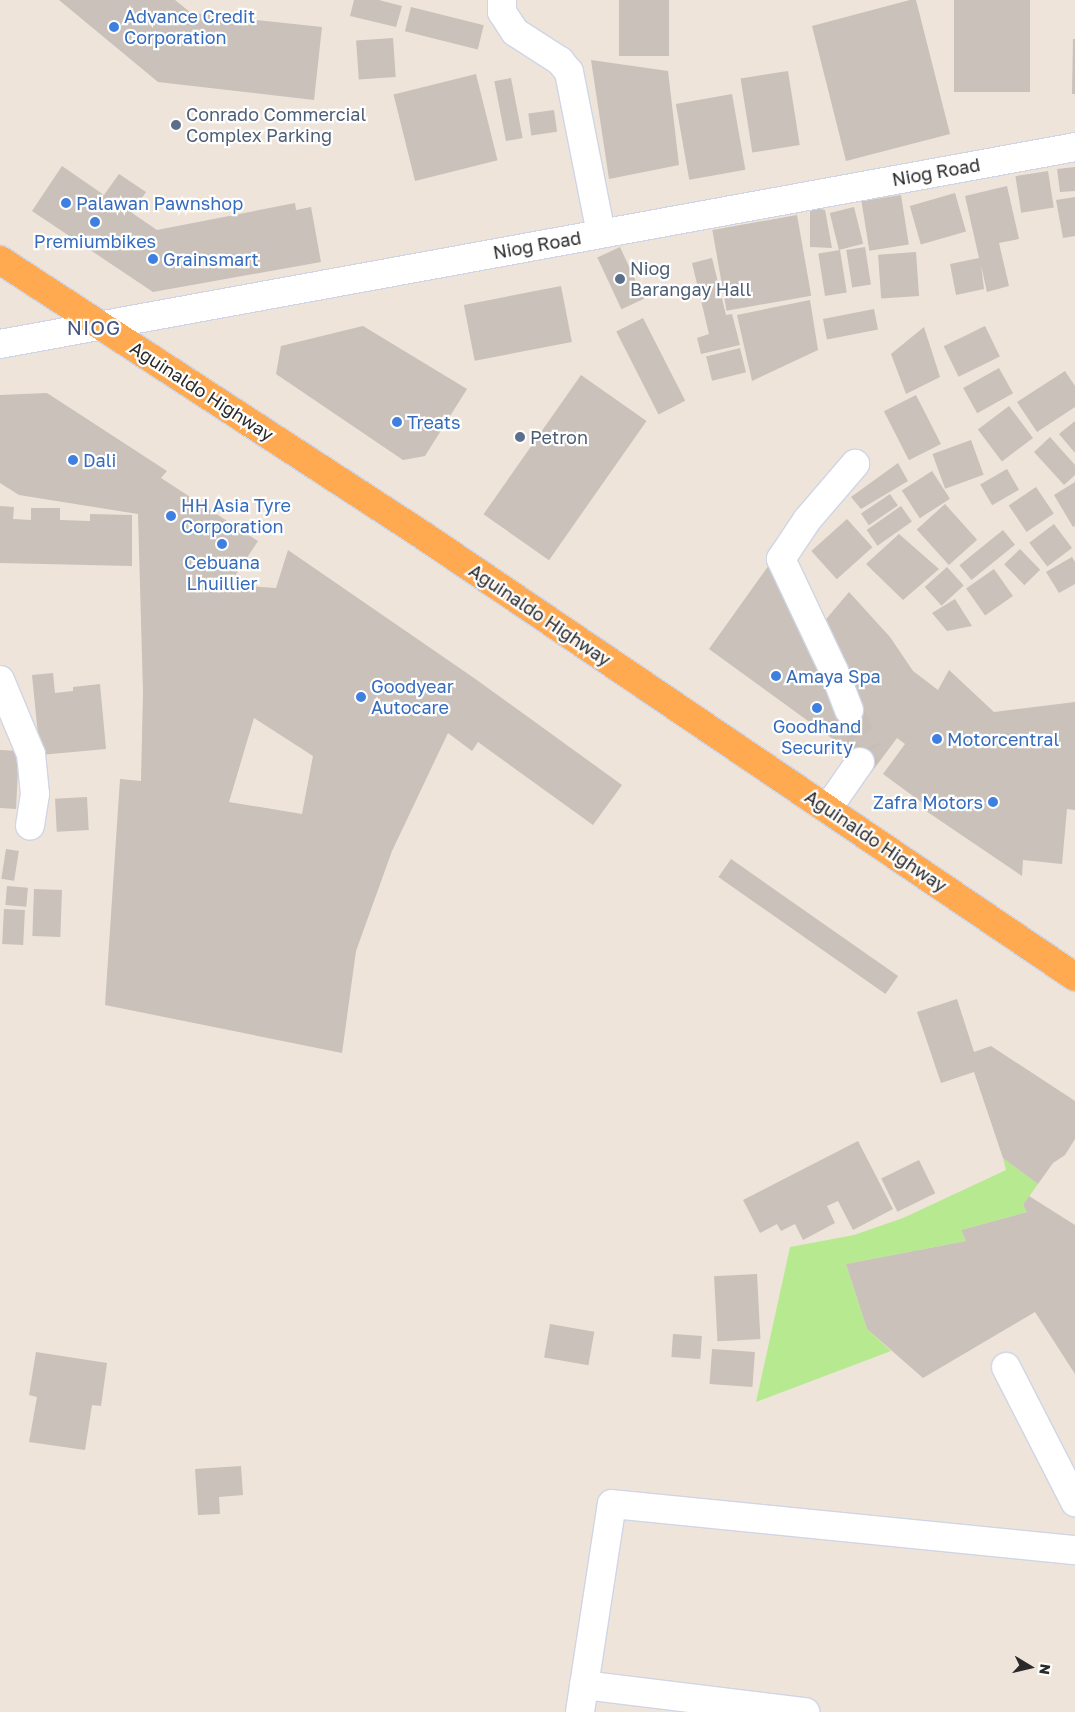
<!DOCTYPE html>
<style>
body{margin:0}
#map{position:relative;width:1075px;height:1712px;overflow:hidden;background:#eee4da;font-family:"Golos Text",sans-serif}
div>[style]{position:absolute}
.green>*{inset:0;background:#b7ea90}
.building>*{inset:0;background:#c9c1ba;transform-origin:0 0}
.minor-tunnel>*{height:28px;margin-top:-14px;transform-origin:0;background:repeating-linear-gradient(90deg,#c7bfb7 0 28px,transparent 0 42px)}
.roads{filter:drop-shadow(1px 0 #cfd5e5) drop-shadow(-1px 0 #cfd5e5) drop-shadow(0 1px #cfd5e5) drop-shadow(0 -1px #cfd5e5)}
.minor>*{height:28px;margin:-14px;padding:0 14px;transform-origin:14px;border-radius:14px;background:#fff}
.tertiary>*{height:28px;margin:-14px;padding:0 14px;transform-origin:14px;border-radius:14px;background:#fff}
.trunk>*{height:28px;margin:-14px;padding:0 14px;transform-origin:14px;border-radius:14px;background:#ffaa51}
.dots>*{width:14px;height:14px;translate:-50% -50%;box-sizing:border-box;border:2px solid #fff;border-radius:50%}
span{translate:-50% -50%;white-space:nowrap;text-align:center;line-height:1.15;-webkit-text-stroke:4.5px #fff;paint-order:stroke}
.shop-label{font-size:18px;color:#366cbe}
.left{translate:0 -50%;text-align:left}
.right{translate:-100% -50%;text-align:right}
.service-label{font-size:18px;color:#4e5e75}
.street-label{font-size:18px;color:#2a2a2a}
.quarter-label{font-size:20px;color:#45557f;letter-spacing:1px}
.north{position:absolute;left:1005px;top:1642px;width:50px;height:50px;-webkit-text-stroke:4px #fff;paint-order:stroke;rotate:99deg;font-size:14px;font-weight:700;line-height:20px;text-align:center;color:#2a2a2a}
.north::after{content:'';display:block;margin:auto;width:18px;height:22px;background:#2a2a2a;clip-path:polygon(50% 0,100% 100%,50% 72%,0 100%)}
</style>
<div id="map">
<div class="green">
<i style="clip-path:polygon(1003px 1158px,1038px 1184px,1023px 1205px,1027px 1212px,961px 1230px,966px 1241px,846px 1264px,867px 1329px,891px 1351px,756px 1402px,790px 1247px,854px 1235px,903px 1218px,1006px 1170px)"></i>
</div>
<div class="building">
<i style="clip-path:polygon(59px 0,175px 0,191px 13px,322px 27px,314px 100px,158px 82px)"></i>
<i style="clip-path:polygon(354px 0,379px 0,402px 6px,396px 27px,350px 16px)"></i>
<i style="left:619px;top:0;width:50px;height:56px"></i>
<i style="clip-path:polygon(910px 0,916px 0,950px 134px,846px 161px,812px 26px)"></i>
<i style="left:954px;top:0;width:76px;height:92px"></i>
<i style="left:411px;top:7px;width:75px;height:25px;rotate:14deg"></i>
<i style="left:393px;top:38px;width:39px;height:37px;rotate:86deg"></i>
<i style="clip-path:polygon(1073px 39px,1075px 39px,1075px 94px,1072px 94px)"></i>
<i style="clip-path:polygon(591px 60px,668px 71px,679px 165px,609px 179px)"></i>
<i style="left:788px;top:71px;width:75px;height:48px;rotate:81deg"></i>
<i style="left:476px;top:74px;width:89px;height:85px;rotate:76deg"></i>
<i style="left:511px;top:78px;width:61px;height:17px;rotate:79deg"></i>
<i style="left:732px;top:94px;width:77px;height:57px;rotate:80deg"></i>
<i style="left:554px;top:110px;width:22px;height:26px;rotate:82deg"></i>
<i style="clip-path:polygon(62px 166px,104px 195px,119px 174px,146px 192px,132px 213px,157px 230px,295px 203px,296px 210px,311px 207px,321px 262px,153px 292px,32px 211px)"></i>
<i style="clip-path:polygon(1075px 167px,1075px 191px,1060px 192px,1057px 169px)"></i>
<i style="left:1048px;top:171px;width:37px;height:33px;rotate:81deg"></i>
<i style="clip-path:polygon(1007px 186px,1019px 239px,999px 243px,1009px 286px,987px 292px,981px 265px,984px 289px,956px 295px,950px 264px,979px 258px,965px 196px)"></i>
<i style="left:955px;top:193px;width:40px;height:47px;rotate:74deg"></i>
<i style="left:901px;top:195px;width:50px;height:40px;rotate:81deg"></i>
<i style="clip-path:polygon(1075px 197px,1075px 236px,1063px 238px,1056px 200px)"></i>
<i style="clip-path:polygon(810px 207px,825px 210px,832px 248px,810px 247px)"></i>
<i style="left:854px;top:207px;width:38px;height:25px;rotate:76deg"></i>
<i style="left:797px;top:215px;width:82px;height:86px;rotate:80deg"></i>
<i style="left:620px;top:247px;width:57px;height:25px;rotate:65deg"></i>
<i style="left:865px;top:247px;width:38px;height:19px;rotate:81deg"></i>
<i style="left:840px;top:250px;width:43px;height:22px;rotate:81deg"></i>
<i style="left:916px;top:252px;width:44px;height:38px;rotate:86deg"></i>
<i style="clip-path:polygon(712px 258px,726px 315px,732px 314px,740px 345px,701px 354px,697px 338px,709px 334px,692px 263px)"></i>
<i style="left:561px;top:286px;width:57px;height:99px;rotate:79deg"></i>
<i style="clip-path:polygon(810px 300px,818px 350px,752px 381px,737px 315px)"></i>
<i style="left:874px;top:309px;width:21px;height:52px;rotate:79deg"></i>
<i style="left:643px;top:318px;width:93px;height:30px;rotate:63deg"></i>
<i style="clip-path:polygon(363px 326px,467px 389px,425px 456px,403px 460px,276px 374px,281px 346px)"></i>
<i style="left:985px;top:326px;width:34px;height:46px;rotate:64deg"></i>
<i style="clip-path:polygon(924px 327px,940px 377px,906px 394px,891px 354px)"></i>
<i style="left:740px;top:348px;width:25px;height:35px;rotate:76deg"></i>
<i style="left:999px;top:368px;width:29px;height:41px;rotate:61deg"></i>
<i style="clip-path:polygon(1065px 371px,1075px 386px,1075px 407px,1037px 432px,1017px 402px)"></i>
<i style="left:581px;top:375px;width:80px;height:170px;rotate:35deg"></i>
<i style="clip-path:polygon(evenodd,47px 393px,167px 471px,161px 478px,258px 541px,229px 585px,276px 588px,288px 550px,474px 678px,622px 785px,593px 825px,478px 742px,472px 751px,448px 733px,392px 851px,356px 951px,342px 1053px,105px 1005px,120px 779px,141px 781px,143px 692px,138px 514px,19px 495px,0 483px,0 395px,47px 393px,254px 718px,313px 756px,302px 814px,229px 802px,254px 718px)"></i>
<i style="left:916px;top:395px;width:55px;height:36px;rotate:63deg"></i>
<i style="left:1009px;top:406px;width:40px;height:39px;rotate:53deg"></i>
<i style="clip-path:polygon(1075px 421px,1075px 453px,1059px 434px)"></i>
<i style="clip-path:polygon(1050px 437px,1075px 465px,1075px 475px,1064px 485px,1034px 452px)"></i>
<i style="left:971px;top:440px;width:37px;height:41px;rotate:70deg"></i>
<i style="clip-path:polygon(898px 463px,908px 481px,861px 509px,851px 497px)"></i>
<i style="left:1007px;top:469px;width:24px;height:31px;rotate:60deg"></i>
<i style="left:932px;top:471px;width:33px;height:36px;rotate:57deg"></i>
<i style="clip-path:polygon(1075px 482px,1075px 526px,1073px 527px,1054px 495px)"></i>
<i style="left:1036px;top:487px;width:32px;height:33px;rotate:56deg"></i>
<i style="left:890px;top:494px;width:14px;height:35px;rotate:56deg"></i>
<i style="left:945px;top:504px;width:48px;height:38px;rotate:48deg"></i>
<i style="clip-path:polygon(0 506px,14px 507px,13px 519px,31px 520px,31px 508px,60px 508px,60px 520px,90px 521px,90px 514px,132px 515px,132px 566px,0 563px)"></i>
<i style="left:901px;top:506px;width:19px;height:42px;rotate:55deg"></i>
<i style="left:847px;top:519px;width:38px;height:48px;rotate:48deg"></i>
<i style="left:1054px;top:524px;width:30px;height:31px;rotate:53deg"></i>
<i style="left:1003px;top:530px;width:19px;height:56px;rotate:51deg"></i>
<i style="clip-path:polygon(899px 534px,939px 569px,903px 600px,866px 564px)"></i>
<i style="left:1020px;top:549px;width:29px;height:22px;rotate:46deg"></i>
<i style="clip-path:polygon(1072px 557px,1075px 562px,1075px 584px,1059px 593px,1046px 572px)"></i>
<i style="clip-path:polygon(769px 565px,849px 692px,858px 681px,841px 668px,846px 661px,822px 624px,849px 592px,890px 637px,913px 671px,938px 690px,949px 670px,994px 712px,1075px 702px,1075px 810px,1067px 809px,1062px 864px,1023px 860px,1022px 876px,926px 811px,928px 807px,883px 774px,905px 744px,897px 738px,871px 773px,848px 750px,709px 649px)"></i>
<i style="left:947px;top:567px;width:25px;height:30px;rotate:48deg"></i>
<i style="left:994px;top:569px;width:33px;height:34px;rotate:55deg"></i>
<i style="clip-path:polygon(955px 599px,972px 626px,947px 631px,932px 613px)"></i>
<i style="clip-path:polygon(53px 673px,55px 693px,73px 691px,73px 687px,100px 684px,106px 749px,40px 755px,32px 675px)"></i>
<i style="clip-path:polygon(0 750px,19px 751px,16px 809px,0 808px)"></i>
<i style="left:87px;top:797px;width:33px;height:32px;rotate:87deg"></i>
<i style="left:6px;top:849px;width:13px;height:30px;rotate:9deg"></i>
<i style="left:731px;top:859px;width:204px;height:22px;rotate:35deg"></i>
<i style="left:7px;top:886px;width:21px;height:19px;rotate:5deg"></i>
<i style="left:34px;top:889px;width:28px;height:47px;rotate:2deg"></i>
<i style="left:4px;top:909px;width:21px;height:35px;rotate:3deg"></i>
<i style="clip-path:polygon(957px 999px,974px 1052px,991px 1046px,1075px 1101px,1075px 1139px,1065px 1155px,1053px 1163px,1038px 1184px,1003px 1158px,974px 1072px,941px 1083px,917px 1012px)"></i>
<i style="clip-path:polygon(858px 1141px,893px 1209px,853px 1230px,838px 1201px,827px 1206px,835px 1223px,803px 1240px,795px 1224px,781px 1231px,777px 1224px,760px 1233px,743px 1200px)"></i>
<i style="left:919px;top:1160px;width:37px;height:42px;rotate:64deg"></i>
<i style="clip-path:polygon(1029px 1196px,1075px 1225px,1075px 1374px,1035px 1312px,923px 1378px,867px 1329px,846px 1264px,966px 1241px,961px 1230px,1027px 1212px,1023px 1205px)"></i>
<i style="left:757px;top:1274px;width:65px;height:43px;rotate:87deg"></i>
<i style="left:550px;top:1324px;width:45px;height:34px;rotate:10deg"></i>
<i style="left:673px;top:1334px;width:29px;height:23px;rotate:4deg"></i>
<i style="left:712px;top:1349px;width:43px;height:35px;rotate:4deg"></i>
<i style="clip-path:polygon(36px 1352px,107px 1363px,101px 1406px,92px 1405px,85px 1450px,29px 1442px,37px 1397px,29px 1395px)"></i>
<i style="clip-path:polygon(241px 1466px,243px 1495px,219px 1497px,220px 1514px,198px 1515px,195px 1469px)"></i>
</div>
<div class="minor-tunnel">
<i style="left:849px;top:710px;width:45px;rotate:65.1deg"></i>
<i style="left:868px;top:751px;width:14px;rotate:126deg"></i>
</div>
<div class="roads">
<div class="minor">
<i style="left:502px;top:0;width:12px;rotate:90deg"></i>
<i style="left:502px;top:12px;width:24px;rotate:57deg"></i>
<i style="left:515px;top:32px;width:54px;rotate:32.8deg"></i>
<i style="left:560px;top:61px;width:14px;rotate:51deg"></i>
<i style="left:569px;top:72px;width:164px;rotate:78.8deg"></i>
<i style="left:0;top:680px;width:80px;rotate:67.3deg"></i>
<i style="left:31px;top:754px;width:40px;rotate:84.3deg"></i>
<i style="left:35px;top:794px;width:32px;rotate:99deg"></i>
<i style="left:849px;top:710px;width:42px;rotate:-111deg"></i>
<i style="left:834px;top:671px;width:124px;rotate:-115.3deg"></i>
<i style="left:781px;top:559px;width:47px;rotate:-56.3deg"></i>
<i style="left:807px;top:520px;width:74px;rotate:-49.4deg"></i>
<i style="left:828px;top:808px;width:56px;rotate:-55.2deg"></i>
<i style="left:1006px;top:1367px;width:152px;rotate:62.9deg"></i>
<i style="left:584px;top:1685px;width:223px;rotate:7deg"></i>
<i style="left:580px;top:1712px;width:210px;rotate:-81.3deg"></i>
<i style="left:612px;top:1504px;width:465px;rotate:5.7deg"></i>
</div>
<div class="tertiary">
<i style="left:0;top:344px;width:1093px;rotate:-10.38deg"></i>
</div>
<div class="trunk">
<i style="left:0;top:260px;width:506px;rotate:33.06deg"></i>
<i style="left:424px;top:536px;width:786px;rotate:34.11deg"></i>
</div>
</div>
<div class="dots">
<i style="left:114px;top:27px;background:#3f7fe0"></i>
<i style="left:176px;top:125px;background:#5c6f8a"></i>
<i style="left:66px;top:203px;background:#3f7fe0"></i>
<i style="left:95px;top:222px;background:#3f7fe0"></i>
<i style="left:153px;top:259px;background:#3f7fe0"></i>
<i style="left:620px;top:279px;background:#5c6f8a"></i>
<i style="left:397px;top:422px;background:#3f7fe0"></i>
<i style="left:520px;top:437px;background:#5c6f8a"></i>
<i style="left:73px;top:460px;background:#3f7fe0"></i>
<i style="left:171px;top:516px;background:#3f7fe0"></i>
<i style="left:222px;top:544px;background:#3f7fe0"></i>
<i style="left:776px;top:676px;background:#3f7fe0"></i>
<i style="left:361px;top:697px;background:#3f7fe0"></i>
<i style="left:817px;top:708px;background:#3f7fe0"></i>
<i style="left:937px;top:739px;background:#3f7fe0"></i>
<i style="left:993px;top:802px;background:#3f7fe0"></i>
</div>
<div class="shop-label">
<span class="left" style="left:124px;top:27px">Advance Credit<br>Corporation</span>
<span class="left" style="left:76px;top:203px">Palawan Pawnshop</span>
<span style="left:95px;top:241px">Premiumbikes</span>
<span class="left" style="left:163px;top:259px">Grainsmart</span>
<span class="left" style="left:407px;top:422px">Treats</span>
<span class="left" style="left:83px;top:460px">Dali</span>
<span class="left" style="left:181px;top:516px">HH Asia Tyre<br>Corporation</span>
<span style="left:222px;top:573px">Cebuana<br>Lhuillier</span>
<span class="left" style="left:786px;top:676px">Amaya Spa</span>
<span class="left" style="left:371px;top:697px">Goodyear<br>Autocare</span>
<span style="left:817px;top:737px">Goodhand<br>Security</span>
<span class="left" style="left:947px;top:739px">Motorcentral</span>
<span class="right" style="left:983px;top:802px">Zafra Motors</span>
</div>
<div class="service-label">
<span class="left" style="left:186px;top:125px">Conrado Commercial<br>Complex Parking</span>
<span class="left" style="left:630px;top:279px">Niog<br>Barangay Hall</span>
<span class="left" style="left:530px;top:437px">Petron</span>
</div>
<div class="street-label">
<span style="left:936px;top:172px;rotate:-10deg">Niog Road</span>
<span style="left:537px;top:245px;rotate:-10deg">Niog Road</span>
<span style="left:202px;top:391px;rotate:33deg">Aguinaldo Highway</span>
<span style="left:540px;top:615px;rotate:34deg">Aguinaldo Highway</span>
<span style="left:876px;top:841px;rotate:34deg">Aguinaldo Highway</span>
</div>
<div class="quarter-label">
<span style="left:94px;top:327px">NIOG</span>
</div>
<div class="north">N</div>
</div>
